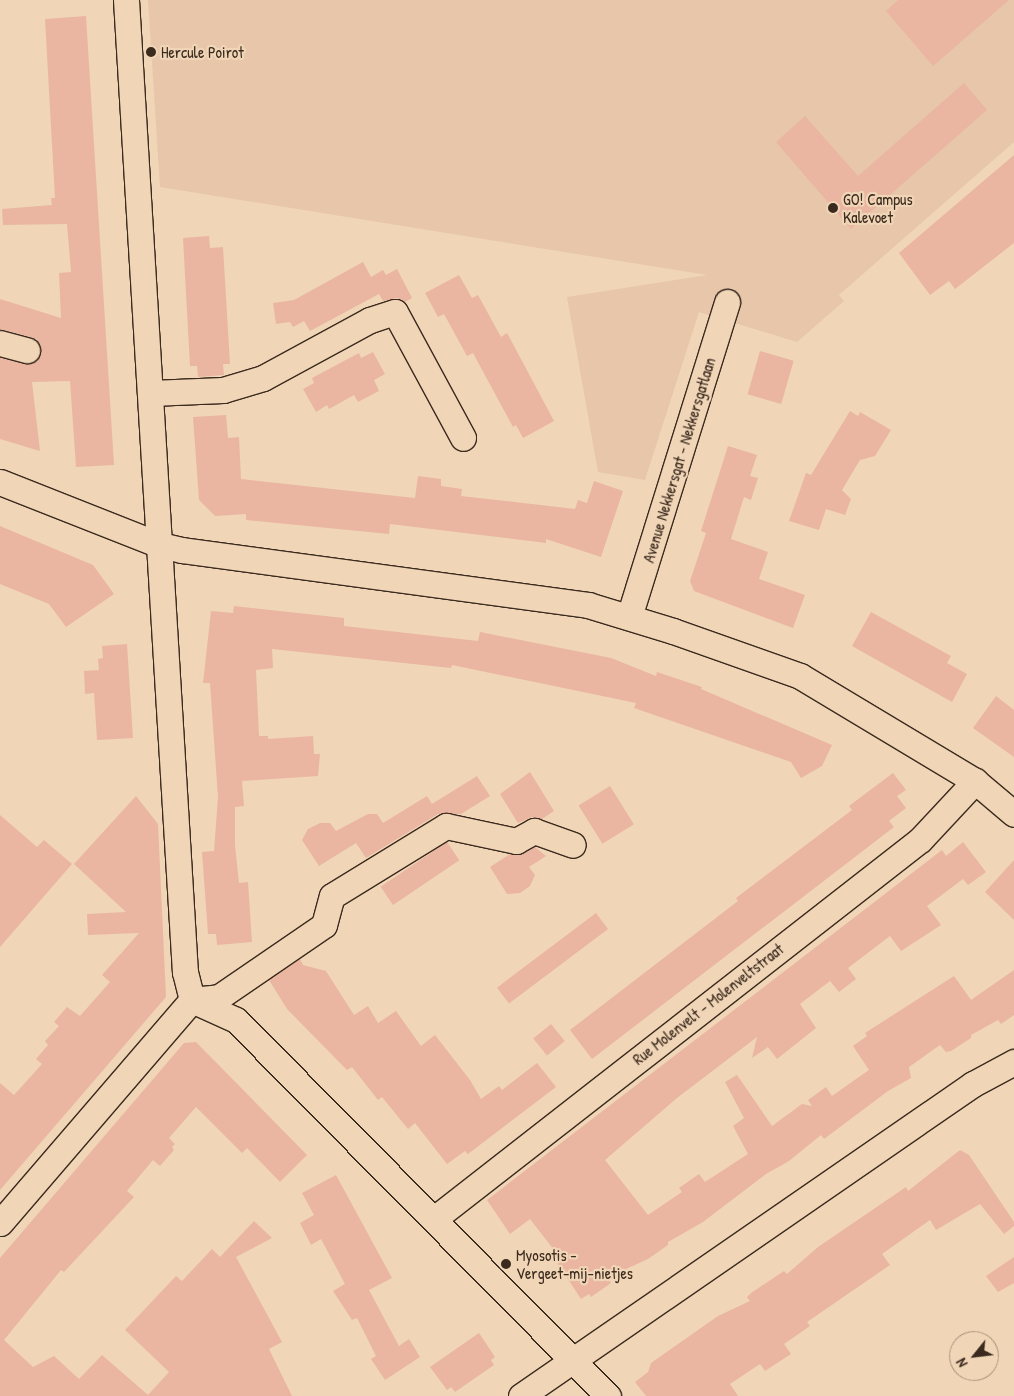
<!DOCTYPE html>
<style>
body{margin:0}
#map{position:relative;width:1014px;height:1396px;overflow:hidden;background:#f0d5b7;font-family:"Patrick Hand",sans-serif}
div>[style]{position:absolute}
.built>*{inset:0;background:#e7c6aa}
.building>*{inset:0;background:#eab6a1;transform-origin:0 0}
.roads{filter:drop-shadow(1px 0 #3b2a1e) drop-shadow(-1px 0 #3b2a1e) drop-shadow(0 1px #3b2a1e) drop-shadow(0 -1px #3b2a1e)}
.minor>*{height:25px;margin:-12.5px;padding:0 12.5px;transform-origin:12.5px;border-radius:12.5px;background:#f0d5b7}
.dots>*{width:14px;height:14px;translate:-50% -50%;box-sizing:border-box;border:2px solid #f0d5b7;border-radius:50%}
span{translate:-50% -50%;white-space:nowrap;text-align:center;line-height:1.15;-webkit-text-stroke:4.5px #f0d5b7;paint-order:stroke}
.poi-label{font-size:16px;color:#3b2a1e}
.left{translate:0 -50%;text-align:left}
.street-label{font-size:16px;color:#3b2a1e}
.north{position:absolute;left:949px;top:1331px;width:50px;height:50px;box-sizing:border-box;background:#f0d5b7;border:1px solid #a8917a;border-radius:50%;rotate:241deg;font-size:14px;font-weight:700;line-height:20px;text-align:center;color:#3b2a1e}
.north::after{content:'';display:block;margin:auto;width:18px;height:22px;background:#3b2a1e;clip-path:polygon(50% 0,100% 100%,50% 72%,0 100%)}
</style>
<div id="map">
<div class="built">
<i style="clip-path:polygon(148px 0,1014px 0,1014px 142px,839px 295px,844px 301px,797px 342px,699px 312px,645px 480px,598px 472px,567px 297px,707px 275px,160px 187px)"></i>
</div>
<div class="building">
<i style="clip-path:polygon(898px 0,1009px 0,933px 66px,886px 11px)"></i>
<i style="clip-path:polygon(86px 16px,114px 465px,76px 467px,70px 381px,32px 382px,40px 451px,0 439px,0 358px,30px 364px,41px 353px,37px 339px,0 329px,0 299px,61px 318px,59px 273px,71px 272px,67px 224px,3px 225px,2px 209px,52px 205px,51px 198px,55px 198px,45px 19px)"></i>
<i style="clip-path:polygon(964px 83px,987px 110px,851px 229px,776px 142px,805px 116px,858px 176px)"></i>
<i style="clip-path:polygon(1014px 155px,1014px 243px,955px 289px,949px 281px,930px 295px,899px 253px)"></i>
<i style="clip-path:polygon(209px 236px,210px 248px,223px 247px,230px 364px,223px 364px,224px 375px,198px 377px,197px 366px,190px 366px,183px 238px)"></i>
<i style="clip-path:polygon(363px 262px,371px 277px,383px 270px,386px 275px,397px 269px,412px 298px,405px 302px,397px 298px,383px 301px,379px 294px,310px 331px,304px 321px,293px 327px,290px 322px,276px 324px,273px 303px,294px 300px)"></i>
<i style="clip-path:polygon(459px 275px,472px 298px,478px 295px,501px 337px,507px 333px,554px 421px,523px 438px,516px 425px,513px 427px,473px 353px,467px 356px,444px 314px,438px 317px,425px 293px)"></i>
<i style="left:760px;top:351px;width:35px;height:45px;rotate:16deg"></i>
<i style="clip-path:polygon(373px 352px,385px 374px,374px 380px,379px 391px,358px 402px,354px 395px,329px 409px,327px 405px,316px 412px,303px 389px,314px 383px,312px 378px,359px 353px,361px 358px)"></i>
<i style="clip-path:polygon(850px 411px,858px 416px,860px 412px,891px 430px,875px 456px,860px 460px,842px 490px,851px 499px,845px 515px,826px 509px,819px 530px,789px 521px,806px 473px,811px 475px)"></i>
<i style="clip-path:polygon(226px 415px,228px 438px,239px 437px,241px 479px,415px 498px,418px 476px,441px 479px,441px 486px,462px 489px,461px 496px,575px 509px,578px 500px,587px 503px,594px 481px,623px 491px,601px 557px,546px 539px,546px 543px,390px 524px,389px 534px,246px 520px,246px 514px,215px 516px,199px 500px,193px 417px)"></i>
<i style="clip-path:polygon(728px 446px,757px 455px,750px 476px,758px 478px,751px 500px,744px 497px,731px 539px,768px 552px,759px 579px,805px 595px,793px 628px,694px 591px,690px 581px,706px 533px,701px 531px)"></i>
<i style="clip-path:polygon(0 526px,93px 565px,114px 594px,66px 627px,49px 604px,0 584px)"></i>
<i style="clip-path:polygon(234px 606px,344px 618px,344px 626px,478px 641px,480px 632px,611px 658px,656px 676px,657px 672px,702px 687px,701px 689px,832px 745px,822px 766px,801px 778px,791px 762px,634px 708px,636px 703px,452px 665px,451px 668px,272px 649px,273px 668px,256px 670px,259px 736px,268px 736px,268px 739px,313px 736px,314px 754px,320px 754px,318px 776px,242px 781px,244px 806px,235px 807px,235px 845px,239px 883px,248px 882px,252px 942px,217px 945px,216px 934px,208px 934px,202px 852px,214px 851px,218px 797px,210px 683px,203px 683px,211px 611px,233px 613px)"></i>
<i style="clip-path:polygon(871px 612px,951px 656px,947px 663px,967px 674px,952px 702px,852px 646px)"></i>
<i style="clip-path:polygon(127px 644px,133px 738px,97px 740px,94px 693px,85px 694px,84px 671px,99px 670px,98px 659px,103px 658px,102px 646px)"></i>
<i style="clip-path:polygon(996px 696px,1014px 710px,1014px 757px,973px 728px)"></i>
<i style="clip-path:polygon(530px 772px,554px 811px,542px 819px,532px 817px,518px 823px,500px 794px)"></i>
<i style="clip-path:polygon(893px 773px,906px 790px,897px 796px,906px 808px,889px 821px,894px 827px,592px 1059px,570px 1030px,738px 901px,736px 898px,852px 810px,849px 806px)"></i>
<i style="clip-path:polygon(477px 776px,490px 796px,461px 814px,438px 814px,366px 858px,356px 843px,319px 866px,302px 840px,308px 829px,320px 823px,330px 823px,336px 831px,368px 814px,377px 814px,383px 823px,427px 796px,432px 804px)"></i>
<i style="left:610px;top:786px;width:45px;height:37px;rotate:58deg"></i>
<i style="clip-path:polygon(136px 796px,158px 824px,166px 997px,0 1190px,0 1083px,14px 1095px,42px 1064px,36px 1059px,48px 1045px,45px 1041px,59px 1026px,54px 1022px,67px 1007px,80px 1016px,110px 982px,102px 975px,139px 933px,88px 935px,87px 914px,126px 912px,74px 864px)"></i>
<i style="clip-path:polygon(0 815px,37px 847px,44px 840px,72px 864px,0 947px)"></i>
<i style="left:447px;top:842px;width:22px;height:80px;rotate:56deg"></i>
<i style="clip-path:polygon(963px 842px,986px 872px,968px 885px,963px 879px,927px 906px,941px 925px,901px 951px,890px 936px,848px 968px,856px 979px,839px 992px,830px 981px,800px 1004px,816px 1028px,777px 1059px,768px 1047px,752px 1058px,757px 1037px,677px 1098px,605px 1160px,648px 1215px,682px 1192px,679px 1188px,699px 1174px,705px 1182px,748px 1154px,733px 1126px,744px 1118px,725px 1082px,737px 1075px,772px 1126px,802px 1104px,812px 1106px,808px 1100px,826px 1087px,832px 1096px,869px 1070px,853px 1046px,867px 1036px,865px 1033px,954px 976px,971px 1000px,1014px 970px,1014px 1015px,1001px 1024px,998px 1020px,971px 1035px,971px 1038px,951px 1051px,946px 1052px,940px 1045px,909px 1067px,911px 1078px,888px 1091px,824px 1139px,821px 1135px,789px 1161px,766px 1174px,703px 1222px,668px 1242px,668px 1245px,648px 1259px,615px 1274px,609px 1280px,611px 1283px,591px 1297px,589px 1294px,581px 1299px,550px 1252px,554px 1250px,530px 1219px,510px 1234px,487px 1200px,942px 850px,946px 856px)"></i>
<i style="clip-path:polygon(535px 847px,546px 856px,529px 867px,535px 875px,530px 886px,520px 893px,507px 894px,490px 867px,510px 854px,522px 854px)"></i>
<i style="clip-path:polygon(1014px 860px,1014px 920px,985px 892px)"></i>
<i style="left:596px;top:913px;width:20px;height:124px;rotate:53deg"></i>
<i style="clip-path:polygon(300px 959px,303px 965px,326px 971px,354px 1015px,368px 1006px,378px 1023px,396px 1011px,421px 1046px,435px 1035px,470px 1080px,481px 1099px,499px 1086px,502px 1090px,537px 1063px,556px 1087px,468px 1154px,465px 1151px,447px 1164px,415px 1123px,408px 1129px,382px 1097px,378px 1100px,352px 1067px,347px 1070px,287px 1009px,269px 980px)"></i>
<i style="left:551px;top:1024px;width:22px;height:23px;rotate:51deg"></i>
<i style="clip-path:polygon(196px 1042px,307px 1155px,280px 1182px,247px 1148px,242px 1153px,196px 1107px,169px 1138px,175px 1144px,172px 1147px,174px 1150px,160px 1166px,153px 1160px,127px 1191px,134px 1197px,64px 1272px,61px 1270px,4px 1340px,33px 1367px,54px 1356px,79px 1379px,102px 1355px,148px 1395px,169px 1372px,125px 1330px,176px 1276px,182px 1281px,212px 1249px,220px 1257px,254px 1221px,272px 1238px,236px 1257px,282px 1342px,269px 1349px,292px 1396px,0 1396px,0 1258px,184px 1043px)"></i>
<i style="clip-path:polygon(960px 1150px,969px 1155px,1014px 1222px,1014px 1226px,1004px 1234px,980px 1204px,936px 1230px,930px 1220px,882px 1254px,890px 1265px,807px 1322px,810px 1326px,784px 1344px,791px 1354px,765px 1371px,760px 1364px,730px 1384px,738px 1396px,646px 1396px,635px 1382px,648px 1372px,651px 1363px,718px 1316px,750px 1301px,747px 1297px,751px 1293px,784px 1271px,787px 1274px,818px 1247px,906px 1187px,908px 1191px)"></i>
<i style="clip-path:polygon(336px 1175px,392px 1278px,369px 1290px,399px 1346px,409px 1339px,420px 1357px,385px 1380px,371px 1359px,376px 1356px,357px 1318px,352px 1320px,333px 1291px,345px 1284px,321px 1239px,311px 1245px,300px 1223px,314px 1215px,302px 1193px)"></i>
<i style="clip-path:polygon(1014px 1257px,1014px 1283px,998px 1292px,986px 1276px)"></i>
<i style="clip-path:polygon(479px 1333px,495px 1357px,491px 1360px,494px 1365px,455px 1392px,451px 1387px,447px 1390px,430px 1367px)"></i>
</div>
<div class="roads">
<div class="minor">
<i style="left:126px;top:0;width:974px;rotate:86.53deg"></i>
<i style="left:185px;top:972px;width:29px;rotate:76deg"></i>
<i style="left:192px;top:1000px;width:48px;rotate:24.4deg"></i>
<i style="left:236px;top:1020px;width:529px;rotate:45.31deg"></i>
<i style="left:0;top:343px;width:28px;rotate:15deg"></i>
<i style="left:151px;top:393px;width:72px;rotate:-2.4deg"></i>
<i style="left:223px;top:390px;width:42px;rotate:-16.7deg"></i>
<i style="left:263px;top:378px;width:122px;rotate:-28.5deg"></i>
<i style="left:370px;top:320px;width:26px;rotate:-18deg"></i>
<i style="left:395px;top:312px;width:143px;rotate:61.6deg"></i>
<i style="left:0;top:482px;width:172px;rotate:21.5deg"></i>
<i style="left:160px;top:545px;width:23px;rotate:13deg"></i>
<i style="left:182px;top:550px;width:410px;rotate:7.7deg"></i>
<i style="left:588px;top:605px;width:89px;rotate:17deg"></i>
<i style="left:673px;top:631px;width:135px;rotate:19.5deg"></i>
<i style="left:800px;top:676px;width:204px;rotate:31deg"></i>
<i style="left:975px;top:781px;width:51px;rotate:40.2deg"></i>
<i style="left:629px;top:617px;width:330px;rotate:-72.7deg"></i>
<i style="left:434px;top:1219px;width:616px;rotate:-37.95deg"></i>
<i style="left:920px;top:840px;width:81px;rotate:-47deg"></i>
<i style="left:0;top:1223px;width:294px;rotate:-49.3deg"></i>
<i style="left:192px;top:1000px;width:27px;rotate:-6deg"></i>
<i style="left:219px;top:997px;width:127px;rotate:-34.4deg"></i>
<i style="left:324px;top:925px;width:30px;rotate:-75deg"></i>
<i style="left:332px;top:896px;width:134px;rotate:-31.6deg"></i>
<i style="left:446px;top:826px;width:72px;rotate:12.1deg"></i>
<i style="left:516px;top:841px;width:21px;rotate:-29deg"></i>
<i style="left:534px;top:831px;width:41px;rotate:19.7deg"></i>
<i style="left:521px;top:1396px;width:549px;rotate:-34.62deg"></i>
<i style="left:973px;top:1084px;width:47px;rotate:-28.2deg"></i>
</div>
</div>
<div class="dots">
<i style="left:151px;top:52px;background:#3b2a1e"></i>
<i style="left:833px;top:208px;background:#3b2a1e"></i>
<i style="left:506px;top:1264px;background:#3b2a1e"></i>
</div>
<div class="poi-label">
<span class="left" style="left:161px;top:52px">Hercule Poirot</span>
<span class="left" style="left:843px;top:208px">GO! Campus<br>Kalevoet</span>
<span class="left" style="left:516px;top:1264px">Myosotis -<br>Vergeet-mij-nietjes</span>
</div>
<div class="street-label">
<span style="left:679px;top:460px;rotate:-73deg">Avenue Nekkersgat - Nekkersgatlaan</span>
<span style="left:708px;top:1004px;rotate:-38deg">Rue Molenvelt - Molenveltstraat</span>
</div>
<div class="north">N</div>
</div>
